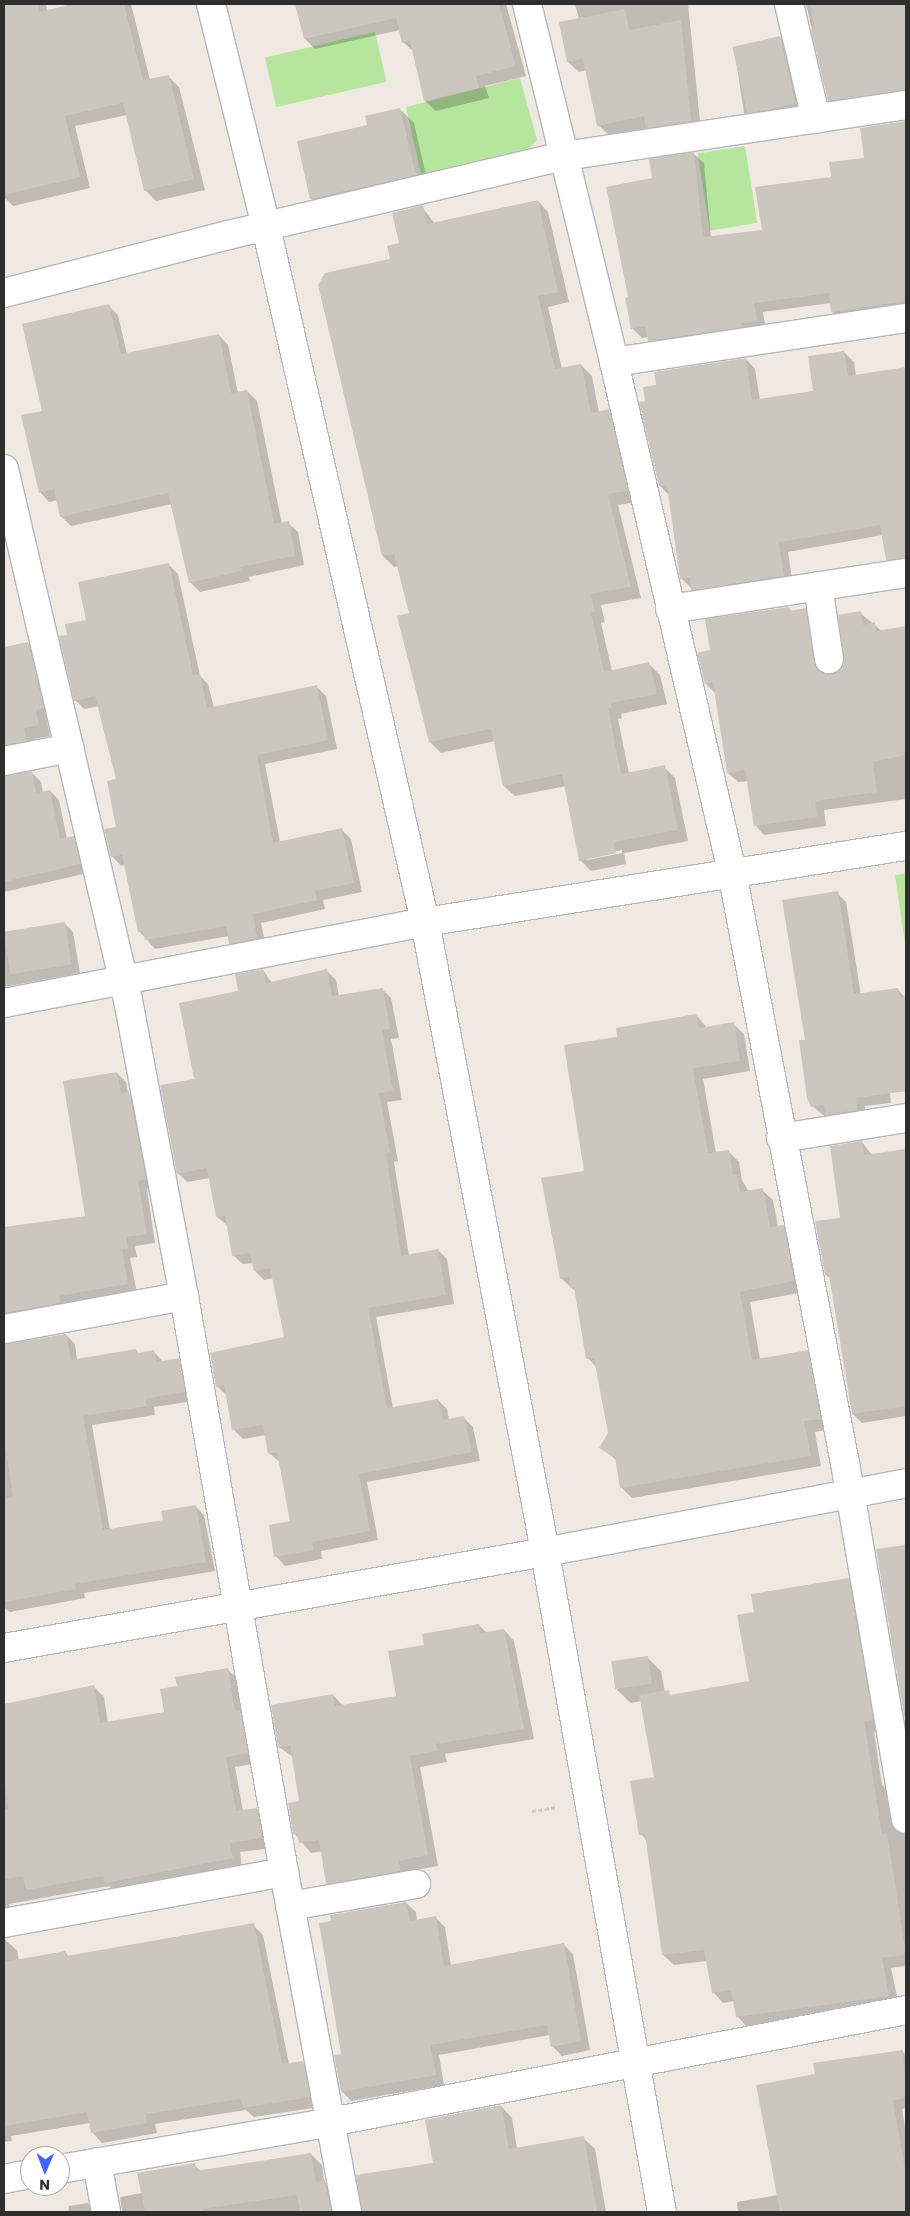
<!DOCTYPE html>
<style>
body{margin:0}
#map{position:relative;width:910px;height:2216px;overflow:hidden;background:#efe9e1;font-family:Poppins,sans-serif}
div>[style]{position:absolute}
.green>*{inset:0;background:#b6e59e;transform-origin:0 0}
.shadow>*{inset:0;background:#0003}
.building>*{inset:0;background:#cbc7bf;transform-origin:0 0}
.path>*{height:3px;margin-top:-1.5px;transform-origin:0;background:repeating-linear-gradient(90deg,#c9c9c9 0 4px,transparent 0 6.5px)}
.roads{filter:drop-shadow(1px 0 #b4b7c1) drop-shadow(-1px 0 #b4b7c1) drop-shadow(0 1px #b4b7c1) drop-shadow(0 -1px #b4b7c1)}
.minor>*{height:28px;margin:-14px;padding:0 14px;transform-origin:14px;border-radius:14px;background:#fff}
span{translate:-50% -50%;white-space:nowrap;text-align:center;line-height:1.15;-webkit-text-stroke:4.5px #fff;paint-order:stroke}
.frame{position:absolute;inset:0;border:5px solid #2e2e2e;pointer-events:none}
.north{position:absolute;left:20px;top:2146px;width:50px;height:50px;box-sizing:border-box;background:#fff;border:1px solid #ababab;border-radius:50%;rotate:181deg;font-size:14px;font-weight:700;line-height:20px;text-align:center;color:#2e2e2e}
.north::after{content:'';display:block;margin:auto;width:18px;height:22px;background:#4264fb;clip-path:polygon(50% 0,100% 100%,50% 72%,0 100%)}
</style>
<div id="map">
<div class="green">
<i style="left:375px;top:32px;width:51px;height:113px;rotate:77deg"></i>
<i style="clip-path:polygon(520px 78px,537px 140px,528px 149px,421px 174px,406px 107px)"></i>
<i style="left:745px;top:146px;width:78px;height:48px;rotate:81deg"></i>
<i style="clip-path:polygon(906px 874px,906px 950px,895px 875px)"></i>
</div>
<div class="shadow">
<i style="clip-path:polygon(4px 4px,46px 4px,47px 11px,77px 4px,131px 4px,150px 80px,168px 76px,179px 87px,205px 190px,156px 201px,145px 190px,127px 115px,75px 126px,90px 188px,13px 206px,4px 197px)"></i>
<i style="clip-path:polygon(297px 4px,506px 4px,526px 76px,485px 86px,489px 98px,436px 111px,425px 101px,414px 52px,403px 42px,400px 30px,315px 49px,305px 39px)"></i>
<i style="clip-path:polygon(575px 4px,688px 4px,701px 131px,657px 138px,647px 128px,609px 135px,598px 125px,587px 70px,579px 72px,568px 62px,579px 19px)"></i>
<i style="clip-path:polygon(806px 4px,906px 4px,906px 100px,839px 110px,829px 100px)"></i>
<i style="clip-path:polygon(780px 37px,790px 47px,805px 112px,754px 122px,744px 113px,734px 47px)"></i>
<i style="clip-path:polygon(400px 109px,414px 123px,429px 188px,325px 213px,311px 199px,298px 142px,369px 126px)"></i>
<i style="clip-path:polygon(906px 122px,906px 311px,842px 321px,832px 311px,831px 303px,763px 312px,766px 330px,659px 350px,648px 337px,642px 338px,632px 328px,630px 298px,653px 179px,694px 154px,704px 163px,711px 238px,764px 231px,832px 178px,865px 159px,861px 129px)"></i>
<i style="clip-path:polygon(evenodd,538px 201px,548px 212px,569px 302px,548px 307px,562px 369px,581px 365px,592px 376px,599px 413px,608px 411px,619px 421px,638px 502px,618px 505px,641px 598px,601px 605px,605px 622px,601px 623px,612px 671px,649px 664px,660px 675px,667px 704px,621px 714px,622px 718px,618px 719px,629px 774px,664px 767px,675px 778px,688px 841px,624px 853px,626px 864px,591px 871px,580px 860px,566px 786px,515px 796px,504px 786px,495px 741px,441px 753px,430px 742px,398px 617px,410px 614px,398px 566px,394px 567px,383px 556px,391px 260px,422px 207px,435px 224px,538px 201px,622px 850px,622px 853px,587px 860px,587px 858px,622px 850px)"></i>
<i style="clip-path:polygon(109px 306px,118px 315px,127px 354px,219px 335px,228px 345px,238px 393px,247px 391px,257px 401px,282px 524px,288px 523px,298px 532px,304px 565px,249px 577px,250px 581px,200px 592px,190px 582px,172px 504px,71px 526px,61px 516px,58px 500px,49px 502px,40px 492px,44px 412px)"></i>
<i style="clip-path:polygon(844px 352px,854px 362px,856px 376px,906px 368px,906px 567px,897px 569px,887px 559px,883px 535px,788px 552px,793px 585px,702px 599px,681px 578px,669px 495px,660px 486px,647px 402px,658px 386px,746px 359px,755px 369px,760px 400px,814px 392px)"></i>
<i style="clip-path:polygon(169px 565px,178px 574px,200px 676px,208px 684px,214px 708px,317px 687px,326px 696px,337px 749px,265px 764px,280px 842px,342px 830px,351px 839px,362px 892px,323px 900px,325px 909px,261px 923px,266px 947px,240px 952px,231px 943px,229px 936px,155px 949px,139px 931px,125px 865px,121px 866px,112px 856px,118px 828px,117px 780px,99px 706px,84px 709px,75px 700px,69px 636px)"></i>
<i style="clip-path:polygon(789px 608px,792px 612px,805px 609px,815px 619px,825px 675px,832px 676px,844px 666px,860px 613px,882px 631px,906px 628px,906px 799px,824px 810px,826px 826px,764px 835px,755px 825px,748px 781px,738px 782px,728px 773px,715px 693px,706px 684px,711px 651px)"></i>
<i style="clip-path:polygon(28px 643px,39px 654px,54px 719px,47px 721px,50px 736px,34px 739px,37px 751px,4px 756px,4px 648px)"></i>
<i style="clip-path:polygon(32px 773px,41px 782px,43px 793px,50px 791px,59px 800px,67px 839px,73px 838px,82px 847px,88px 873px,4px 892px,4px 817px,10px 816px,4px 777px)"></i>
<i style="clip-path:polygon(837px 893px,846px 902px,861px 995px,898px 990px,906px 998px,906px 1091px,890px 1093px,891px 1103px,865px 1106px,866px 1119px,835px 1124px,812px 1106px,806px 1041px)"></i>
<i style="clip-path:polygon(64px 923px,73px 932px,80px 973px,4px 987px,4px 934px)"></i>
<i style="clip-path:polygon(263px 970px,272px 983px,326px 970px,336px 980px,339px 997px,382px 989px,391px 998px,399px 1038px,391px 1039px,402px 1100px,387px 1102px,398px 1161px,394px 1162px,409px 1256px,438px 1250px,447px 1259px,454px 1304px,376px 1317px,393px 1408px,438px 1400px,447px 1409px,449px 1420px,464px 1418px,473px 1427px,480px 1461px,367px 1482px,378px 1540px,321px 1551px,322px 1559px,285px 1566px,276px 1556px,291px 1522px,280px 1462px,269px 1453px,266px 1435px,243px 1439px,234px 1430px,226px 1395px,217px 1386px,285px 1338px,274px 1278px,264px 1280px,255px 1271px,254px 1263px,243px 1264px,233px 1255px,228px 1226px,217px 1217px,210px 1178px,187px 1182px,178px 1173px,195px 1080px,240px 992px)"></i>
<i style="clip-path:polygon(696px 1015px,707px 1028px,733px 1024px,744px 1034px,750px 1071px,703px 1079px,716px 1153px,728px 1151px,739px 1162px,742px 1180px,749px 1192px,762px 1190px,773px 1200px,778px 1227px,783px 1227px,794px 1238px,804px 1292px,750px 1302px,760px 1359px,807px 1352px,818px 1362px,831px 1429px,815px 1432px,821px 1466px,632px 1498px,621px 1487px,617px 1461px,601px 1447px,609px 1433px,597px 1368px,588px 1358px,576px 1292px,561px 1278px,619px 1038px)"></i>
<i style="clip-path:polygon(117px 1073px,126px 1082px,128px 1093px,138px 1102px,154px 1188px,147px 1189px,155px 1243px,135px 1246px,137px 1257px,130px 1258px,137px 1293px,12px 1322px,4px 1314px,4px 1228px,87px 1217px)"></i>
<i style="clip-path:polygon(862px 1142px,872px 1155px,906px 1151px,906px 1416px,862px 1423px,853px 1414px,831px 1279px,826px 1275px)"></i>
<i style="clip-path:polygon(66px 1335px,75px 1344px,77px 1360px,136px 1350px,139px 1354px,154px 1352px,163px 1362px,178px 1359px,188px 1368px,193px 1401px,154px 1407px,155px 1415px,92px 1425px,110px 1530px,165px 1521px,195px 1506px,204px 1515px,215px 1571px,84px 1593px,85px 1598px,10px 1612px,4px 1608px,4px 1346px)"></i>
<i style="clip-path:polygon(906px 1546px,906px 1716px,877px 1550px)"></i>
<i style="clip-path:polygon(848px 1579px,859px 1589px,883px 1730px,874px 1732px,882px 1785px,894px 1795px,902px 1833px,906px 1835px,906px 1966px,891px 1968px,899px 2006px,747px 2027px,737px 2016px,734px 2001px,723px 2003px,713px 1992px,707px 1961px,674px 1965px,663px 1955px,647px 1841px,641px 1834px,655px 1778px,641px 1701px,631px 1703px,617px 1690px,647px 1657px,661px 1671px,665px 1692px,673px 1696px,750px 1682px,756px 1613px)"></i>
<i style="clip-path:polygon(479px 1625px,487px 1633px,504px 1630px,514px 1641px,534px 1739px,445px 1754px,447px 1762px,420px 1767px,438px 1866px,409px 1871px,410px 1881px,337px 1894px,327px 1883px,322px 1851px,311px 1853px,294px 1833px,301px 1802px,293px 1757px,279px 1747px,333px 1695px,343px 1706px,397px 1697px,425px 1646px)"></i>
<i style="clip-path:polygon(227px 1669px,238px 1679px,257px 1763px,235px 1767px,243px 1811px,257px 1809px,267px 1819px,272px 1848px,240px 1852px,242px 1868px,116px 1893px,109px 1886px,9px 1904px,11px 1918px,4px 1924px,4px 1705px,94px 1687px,104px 1697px,108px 1723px,165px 1714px,178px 1687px)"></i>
<i style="clip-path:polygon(406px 1903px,416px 1912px,417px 1921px,435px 1917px,445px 1927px,451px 1966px,564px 1945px,573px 1954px,590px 2050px,562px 2056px,552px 2046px,550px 2035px,439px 2055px,444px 2085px,351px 2101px,342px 2091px,343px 2055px)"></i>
<i style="clip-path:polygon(253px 1925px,263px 1935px,289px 2064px,303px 2062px,313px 2072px,319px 2107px,254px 2117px,246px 2110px,155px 2124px,157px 2133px,102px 2143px,92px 2132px,90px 2123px,11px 2136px,12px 2141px,4px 2142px,4px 1939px,17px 1950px,19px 1961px,65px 1952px,69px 1957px)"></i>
<i style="clip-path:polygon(903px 2052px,906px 2055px,906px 2108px,902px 2109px,906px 2133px,906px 2212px,738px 2212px,737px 2202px,778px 2195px,816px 2075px)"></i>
<i style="clip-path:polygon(501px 2106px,512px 2118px,517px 2149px,583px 2138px,595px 2149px,606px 2212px,362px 2212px,357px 2176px,434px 2164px)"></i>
<i style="clip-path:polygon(311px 2154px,322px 2165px,324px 2181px,336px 2193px,341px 2212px,122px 2212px,120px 2197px,142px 2193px,194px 2165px,201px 2171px)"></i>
<i style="clip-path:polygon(88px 2203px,97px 2212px,68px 2212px,69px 2206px)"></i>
</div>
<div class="building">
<i style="clip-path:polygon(4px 4px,38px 4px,40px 12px,72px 4px,124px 4px,143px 80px,169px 75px,194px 179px,144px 191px,123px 103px,65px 116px,80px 177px,4px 195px)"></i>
<i style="clip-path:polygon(295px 4px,499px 4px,516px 66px,476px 76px,479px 88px,424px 101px,410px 41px,402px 43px,396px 18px,304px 39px)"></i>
<i style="clip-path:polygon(810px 4px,906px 4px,906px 90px,828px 101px,811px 30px,815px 29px)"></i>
<i style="clip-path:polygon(625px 9px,629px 30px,681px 20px,691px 121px,646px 128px,644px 116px,597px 126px,583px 59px,567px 62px,559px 22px)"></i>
<i style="left:780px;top:36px;width:69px;height:49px;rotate:77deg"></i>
<i style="clip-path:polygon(400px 108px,416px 175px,310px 199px,297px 141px,367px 125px,365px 116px)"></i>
<i style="clip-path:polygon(906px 121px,906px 301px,831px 312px,829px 293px,754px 303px,757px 321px,741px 323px,742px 327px,648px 341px,645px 326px,631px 329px,625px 298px,628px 297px,606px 187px,652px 178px,649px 159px,694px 152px,703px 237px,762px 230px,755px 187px,831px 177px,829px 162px,864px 158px,860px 128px)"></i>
<i style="clip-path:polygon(538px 200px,558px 292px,538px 296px,555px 369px,581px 364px,591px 413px,609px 409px,628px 491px,608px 494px,631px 587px,591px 594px,595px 612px,591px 612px,604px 672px,649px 662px,657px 694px,611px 703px,612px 708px,608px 708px,621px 774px,665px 765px,678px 830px,614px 842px,616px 853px,579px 861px,562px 774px,503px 786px,491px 729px,429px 742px,397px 616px,409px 613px,394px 554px,382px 556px,318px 285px,325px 273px,390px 259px,387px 246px,399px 243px,392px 213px,423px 205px,427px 224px)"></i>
<i style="clip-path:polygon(109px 304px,121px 354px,219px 334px,231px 393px,247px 390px,274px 524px,289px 521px,295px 556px,240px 567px,241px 571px,189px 583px,168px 493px,60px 517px,54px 489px,39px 493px,21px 415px,42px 411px,22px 324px)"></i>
<i style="clip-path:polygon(844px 351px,848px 376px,906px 367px,906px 558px,886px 560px,880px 525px,779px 542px,784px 576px,691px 590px,690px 577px,680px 579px,667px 485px,659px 486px,639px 402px,645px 401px,643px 387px,656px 385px,654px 372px,746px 358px,752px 400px,813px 391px,808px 356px)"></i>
<i style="clip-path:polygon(169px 563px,193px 675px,200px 674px,207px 708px,317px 685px,328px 740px,257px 755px,273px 843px,342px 828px,354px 883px,315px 891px,317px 900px,253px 914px,257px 938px,229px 944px,226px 926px,145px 940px,143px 931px,138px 932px,122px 855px,111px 857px,104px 829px,116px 827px,107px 781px,116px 779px,95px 696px,74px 701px,59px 636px,67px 635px,65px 624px,86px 620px,78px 582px)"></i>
<i style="clip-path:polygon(789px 607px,790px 611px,806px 608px,814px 661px,824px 674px,838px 671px,844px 664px,838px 615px,861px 611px,863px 625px,875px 622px,876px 631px,906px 626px,906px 755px,873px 762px,877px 792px,815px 801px,817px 817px,754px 826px,745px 770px,727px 773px,713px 682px,705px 684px,697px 653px,710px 650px,705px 619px)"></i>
<i style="clip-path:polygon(28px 642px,44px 708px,36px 710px,39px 725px,24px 728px,27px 741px,4px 745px,4px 647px)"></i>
<i style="clip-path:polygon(32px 771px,36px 793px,50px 790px,60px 839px,74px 836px,80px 864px,4px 882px,4px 776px)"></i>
<i style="clip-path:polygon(838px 891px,854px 994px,898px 988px,900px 998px,906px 997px,906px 1091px,856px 1098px,857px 1110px,825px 1115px,824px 1105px,811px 1107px,807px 1098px,799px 1040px,805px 1040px,782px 900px)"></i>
<i style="left:65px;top:922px;width:43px;height:62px;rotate:81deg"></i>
<i style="clip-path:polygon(263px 969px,266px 983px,327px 969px,332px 996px,383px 988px,390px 1029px,382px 1030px,393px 1091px,379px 1093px,390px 1152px,386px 1153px,401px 1256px,438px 1249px,446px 1295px,368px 1308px,387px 1408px,438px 1399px,443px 1420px,464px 1416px,472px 1452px,359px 1474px,370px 1531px,312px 1542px,314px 1550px,274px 1557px,269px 1525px,290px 1521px,277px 1452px,268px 1454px,263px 1425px,232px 1430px,224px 1385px,216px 1387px,210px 1353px,284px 1337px,270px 1268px,254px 1271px,250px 1253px,232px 1256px,225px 1216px,216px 1217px,207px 1168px,177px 1174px,160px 1085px,194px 1079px,179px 1003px,238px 991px,235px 974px)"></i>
<i style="clip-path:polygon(696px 1014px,699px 1028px,734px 1022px,740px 1061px,693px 1068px,708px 1153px,729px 1150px,733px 1175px,737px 1174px,740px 1192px,763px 1188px,770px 1227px,784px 1225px,794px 1281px,740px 1292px,752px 1360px,808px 1350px,821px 1419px,804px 1421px,811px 1456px,620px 1488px,615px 1457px,599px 1448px,608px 1433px,594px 1358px,586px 1359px,574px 1287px,570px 1288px,569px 1277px,560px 1279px,541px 1178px,584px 1171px,564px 1045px,617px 1037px,616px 1028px)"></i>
<i style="clip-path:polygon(117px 1072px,121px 1093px,129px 1091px,146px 1179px,138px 1181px,147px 1234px,126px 1237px,128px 1248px,122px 1249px,128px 1284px,59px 1296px,60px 1303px,4px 1313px,4px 1227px,85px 1216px,63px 1081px)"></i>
<i style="clip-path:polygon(862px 1141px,864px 1155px,906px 1149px,906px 1406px,852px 1414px,829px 1275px,825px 1275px,815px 1221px,840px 1218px,830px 1146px)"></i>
<i style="clip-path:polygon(66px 1334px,71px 1360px,136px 1349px,137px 1353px,154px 1350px,156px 1362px,179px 1358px,185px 1392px,145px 1399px,147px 1406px,83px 1416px,103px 1530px,163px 1520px,161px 1511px,196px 1505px,206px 1562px,75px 1584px,76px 1589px,4px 1602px,4px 1499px,13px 1497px,4px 1439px,4px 1344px)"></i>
<i style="clip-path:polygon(906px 1545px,906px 1716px,904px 1716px,876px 1549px)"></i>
<i style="clip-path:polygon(849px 1578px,873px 1720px,864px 1721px,882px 1834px,887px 1833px,906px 1955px,882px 1958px,889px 1996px,736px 2017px,731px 1990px,712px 1993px,704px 1950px,662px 1955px,645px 1834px,639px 1835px,630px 1781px,654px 1777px,639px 1695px,669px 1690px,670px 1695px,749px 1681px,737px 1615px,754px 1612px,751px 1594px)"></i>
<i style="clip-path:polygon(479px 1624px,481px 1633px,504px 1629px,524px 1729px,436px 1744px,437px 1751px,410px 1756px,428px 1855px,399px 1861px,401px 1871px,326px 1884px,319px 1840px,299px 1843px,297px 1833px,293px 1834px,288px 1803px,299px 1801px,290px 1745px,278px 1748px,271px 1705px,333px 1694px,335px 1706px,396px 1696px,388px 1651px,424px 1645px,422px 1634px)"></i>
<i style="left:648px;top:1656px;width:28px;height:37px;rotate:82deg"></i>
<i style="clip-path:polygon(228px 1668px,235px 1711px,240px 1710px,248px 1753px,226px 1757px,236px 1811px,257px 1808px,262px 1838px,230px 1843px,233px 1858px,105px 1883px,103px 1876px,26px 1890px,23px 1876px,4px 1879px,4px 1810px,8px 1809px,4px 1772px,4px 1704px,94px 1685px,100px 1723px,164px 1712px,160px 1689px,177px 1686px,175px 1677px)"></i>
<i style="clip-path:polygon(406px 1902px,410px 1921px,436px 1916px,444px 1966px,564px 1943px,581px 2041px,551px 2047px,547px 2025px,430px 2045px,436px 2075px,341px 2092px,334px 2055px,341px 2054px,319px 1923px,331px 1921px,330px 1915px)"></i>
<i style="clip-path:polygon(254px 1923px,282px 2064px,303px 2061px,310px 2097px,243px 2108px,241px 2099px,146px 2114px,147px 2123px,91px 2133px,87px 2112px,4px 2126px,4px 1962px,65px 1951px,66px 1956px)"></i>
<i style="clip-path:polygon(903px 2050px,906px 2098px,893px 2100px,906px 2175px,906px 2212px,780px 2212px,756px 2085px,815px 2074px,813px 2063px)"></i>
<i style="clip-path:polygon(501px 2105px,509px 2149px,584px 2136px,597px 2212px,362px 2212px,356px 2175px,433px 2163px,425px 2120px)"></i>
<i style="clip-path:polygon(311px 2153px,316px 2182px,325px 2180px,331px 2212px,300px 2212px,297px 2195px,203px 2209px,203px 2212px,145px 2212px,137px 2173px,195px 2163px,196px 2171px)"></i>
</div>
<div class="path">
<i style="left:532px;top:1811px;width:26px;rotate:-9deg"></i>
</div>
<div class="roads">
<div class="minor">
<i style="left:211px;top:4px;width:230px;rotate:76.1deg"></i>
<i style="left:266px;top:227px;width:713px;rotate:77.11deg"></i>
<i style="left:425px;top:922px;width:608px;rotate:79.19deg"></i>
<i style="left:539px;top:1519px;width:704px;rotate:79.94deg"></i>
<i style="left:527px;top:4px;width:368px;rotate:76.3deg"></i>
<i style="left:614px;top:362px;width:523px;rotate:76.97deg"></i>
<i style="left:732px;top:872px;width:602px;rotate:79.18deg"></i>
<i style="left:845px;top:1463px;width:361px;rotate:80.3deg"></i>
<i style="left:789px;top:4px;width:118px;rotate:76.8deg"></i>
<i style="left:4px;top:293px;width:232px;rotate:-14.5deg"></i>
<i style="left:229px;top:235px;width:344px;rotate:-13.3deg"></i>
<i style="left:564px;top:156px;width:346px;rotate:-8.5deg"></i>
<i style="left:614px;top:362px;width:295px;rotate:-8.6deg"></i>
<i style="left:4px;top:469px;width:545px;rotate:76.86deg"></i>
<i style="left:128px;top:1000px;width:301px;rotate:79.3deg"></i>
<i style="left:184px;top:1296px;width:585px;rotate:80.15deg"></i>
<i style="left:284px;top:1872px;width:346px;rotate:79.5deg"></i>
<i style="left:818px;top:586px;width:74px;rotate:81.4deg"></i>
<i style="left:670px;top:609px;width:239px;rotate:-8.7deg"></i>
<i style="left:4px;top:761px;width:67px;rotate:-11.1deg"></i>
<i style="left:4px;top:1003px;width:429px;rotate:-10.9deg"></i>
<i style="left:425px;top:922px;width:487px;rotate:-9deg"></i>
<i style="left:781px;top:1138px;width:127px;rotate:-9.1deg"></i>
<i style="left:4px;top:1329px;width:183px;rotate:-10.4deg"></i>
<i style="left:4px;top:1648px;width:549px;rotate:-10.06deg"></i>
<i style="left:545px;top:1552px;width:368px;rotate:-10.8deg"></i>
<i style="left:290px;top:1906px;width:128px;rotate:-9.9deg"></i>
<i style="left:4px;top:1923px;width:285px;rotate:-10.3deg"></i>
<i style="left:97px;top:2162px;width:51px;rotate:79.8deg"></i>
<i style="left:60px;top:2169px;width:275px;rotate:-9.8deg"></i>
<i style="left:331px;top:2122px;width:586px;rotate:-11.02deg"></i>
<i style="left:4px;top:2179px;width:26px;rotate:-11deg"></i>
</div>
</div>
<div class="frame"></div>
<div class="north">N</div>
</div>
